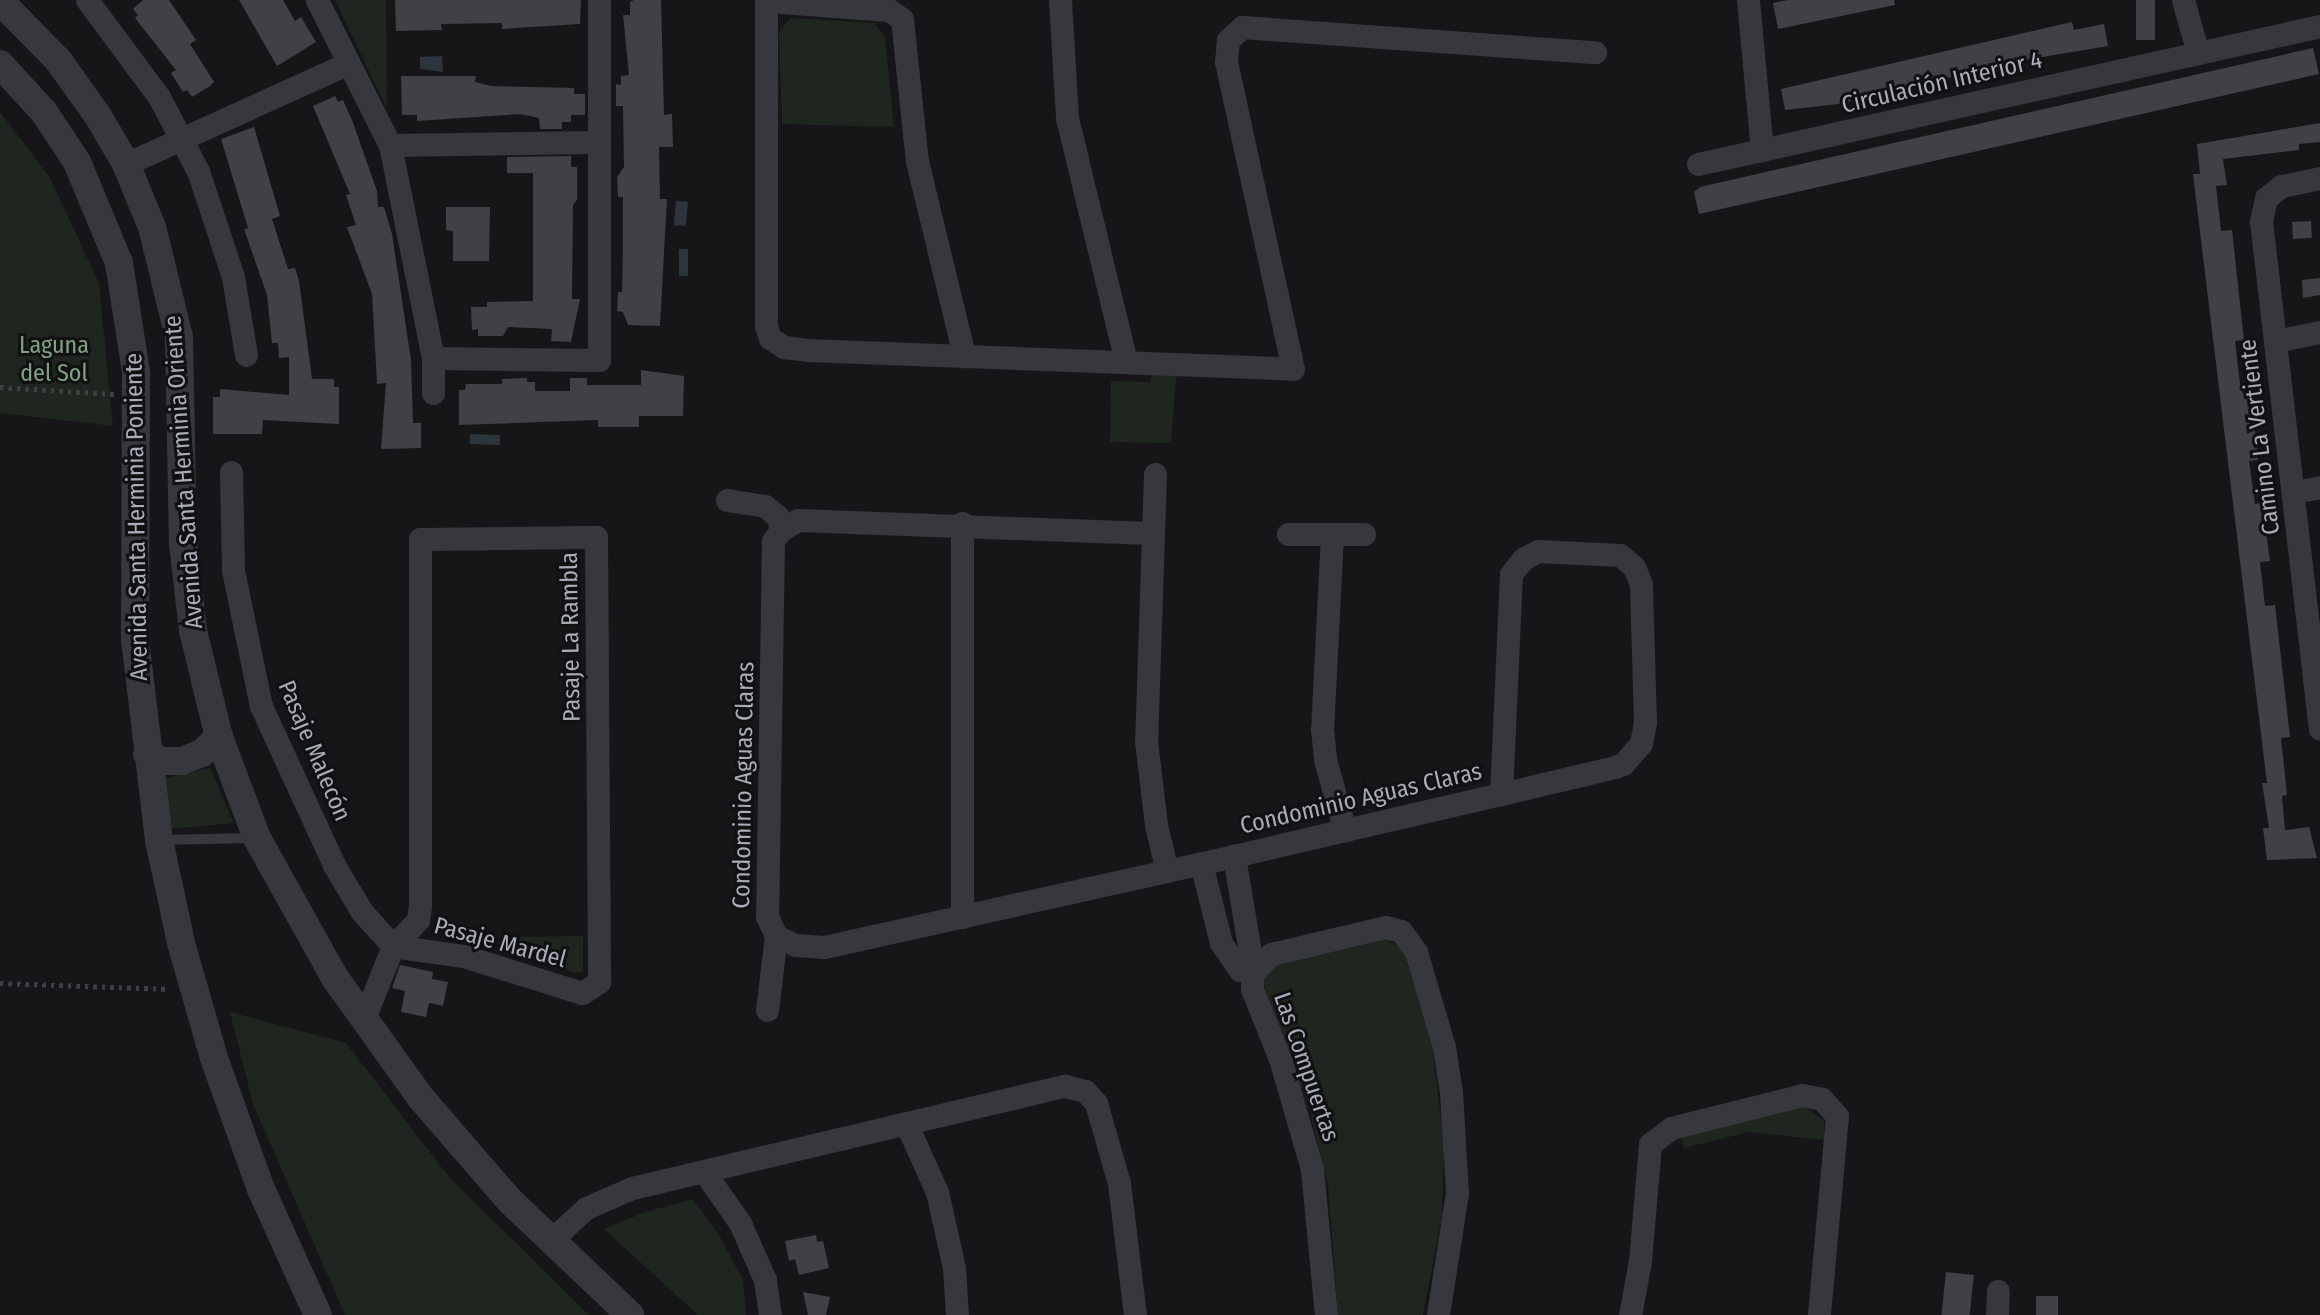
<!DOCTYPE html>
<meta charset="utf-8">
<style>
body{margin:0}
#map{position:relative;width:2320px;height:1315px;overflow:hidden;background:#161618;font-family:"Fira Sans Condensed",sans-serif}
div>[style]{position:absolute}
.green>*{inset:0;background:#1e261f}
.water>*{inset:0;background:#2c353c;transform-origin:0 0}
.building>*{inset:0;background:#404145;transform-origin:0 0}
.path>*{height:4.5px;margin-top:-2.25px;transform-origin:0;background:repeating-linear-gradient(90deg,#3d3f44 0 3.5px,transparent 0 8.5px)}
.service>*{height:10px;margin:-5px;padding:0 5px;transform-origin:5px;border-radius:5px;background:#37383d}
.minor>*{height:23px;margin:-11.5px;padding:0 11.5px;transform-origin:11.5px;border-radius:11.5px;background:#37383d}
.tertiary>*{height:28px;margin:-14px;padding:0 14px;transform-origin:14px;border-radius:14px;background:#37383d}
span{translate:-50% -50%;white-space:nowrap;text-align:center;line-height:1.15;-webkit-text-stroke:6px #111113;paint-order:stroke}
.street-label{font-size:24px;color:#a8adb8}
.park-label{font-size:24px;color:#7fa381}
</style>
<div id="map">
<div class="green">
<i style="clip-path:polygon(335px 0,386px 0,387px 109px)"></i>
<i style="clip-path:polygon(790px 18px,874px 23px,885px 36px,894px 127px,782px 124px,779px 33px)"></i>
<i style="clip-path:polygon(0 112px,50px 178px,99px 283px,113px 426px,0 413px)"></i>
<i style="clip-path:polygon(1155px 357px,1178px 358px,1171px 443px,1110px 442px,1111px 381px,1150px 382px)"></i>
<i style="clip-path:polygon(210px 768px,234px 823px,168px 829px,161px 779px)"></i>
<i style="clip-path:polygon(583px 936px,583px 972px,573px 973px,504px 937px)"></i>
<i style="clip-path:polygon(1383px 938px,1403px 949px,1432px 1043px,1444px 1144px,1442px 1216px,1423px 1315px,1338px 1315px,1328px 1185px,1310px 1112px,1261px 976px,1274px 965px)"></i>
<i style="clip-path:polygon(230px 1012px,346px 1043px,449px 1177px,589px 1315px,345px 1315px,253px 1104px)"></i>
<i style="clip-path:polygon(1802px 1105px,1824px 1120px,1824px 1140px,1749px 1132px,1684px 1148px,1681px 1136px)"></i>
<i style="clip-path:polygon(693px 1199px,718px 1233px,743px 1280px,746px 1315px,698px 1315px,604px 1229px,645px 1212px)"></i>
</div>
<div class="water">
<i style="clip-path:polygon(442px 56px,443px 72px,420px 69px,420px 57px)"></i>
<i style="left:676px;top:201px;width:12px;height:24px;rotate:5deg"></i>
<i style="left:679px;top:249px;width:9px;height:27px"></i>
<i style="left:470px;top:434px;width:30px;height:10px;rotate:2deg"></i>
</div>
<div class="building">
<i style="clip-path:polygon(143px 0,169px 0,196px 40px,190px 44px,214px 82px,210px 86px,192px 97px,187px 90px,183px 92px,171px 73px,176px 70px,135px 18px,138px 15px,133px 9px)"></i>
<i style="clip-path:polygon(239px 0,283px 0,295px 21px,301px 17px,316px 42px,277px 66px)"></i>
<i style="clip-path:polygon(395px 0,581px 0,580px 24px,502px 29px,502px 23px,441px 24px,442px 30px,396px 31px)"></i>
<i style="clip-path:polygon(634px 0,661px 0,664px 115px,672px 114px,673px 147px,659px 147px,660px 199px,667px 199px,660px 326px,628px 325px,623px 312px,617px 311px,618px 292px,622px 292px,623px 245px,623px 197px,618px 197px,617px 177px,624px 167px,623px 106px,616px 106px,616px 84px,621px 85px,621px 76px,629px 75px,623px 15px,630px 15px,630px 2px)"></i>
<i style="clip-path:polygon(1788px 0,1894px 0,1895px 5px,1778px 29px,1773px 3px)"></i>
<i style="left:2136px;top:0;width:19px;height:40px"></i>
<i style="clip-path:polygon(2072px 22px,2074px 30px,2104px 24px,2108px 46px,2018px 61px,1838px 104px,1785px 110px,1781px 89px)"></i>
<i style="clip-path:polygon(2313px 48px,2319px 74px,1699px 214px,1694px 192px,1700px 187px)"></i>
<i style="clip-path:polygon(401px 76px,476px 76px,475px 82px,491px 86px,574px 88px,574px 94px,585px 94px,585px 115px,571px 115px,571px 122px,562px 122px,562px 129px,540px 129px,539px 118px,520px 114px,417px 121px,417px 115px,402px 115px)"></i>
<i style="clip-path:polygon(335px 96px,338px 102px,343px 100px,352px 120px,377px 191px,378px 207px,384px 207px,392px 234px,411px 360px,413px 423px,421px 423px,421px 448px,381px 449px,386px 383px,377px 384px,372px 294px,347px 227px,356px 225px,346px 195px,350px 194px,313px 106px)"></i>
<i style="clip-path:polygon(2320px 123px,2320px 142px,2299px 144px,2299px 150px,2223px 159px,2227px 185px,2216px 186px,2221px 231px,2232px 230px,2244px 340px,2235px 341px,2240px 384px,2250px 382px,2258px 460px,2249px 461px,2255px 504px,2262px 503px,2270px 561px,2260px 562px,2265px 606px,2275px 605px,2290px 737px,2281px 738px,2287px 795px,2282px 796px,2285px 830px,2309px 827px,2317px 858px,2267px 860px,2263px 828px,2269px 828px,2262px 783px,2267px 783px,2193px 174px,2200px 174px,2197px 144px)"></i>
<i style="clip-path:polygon(254px 127px,280px 216px,272px 219px,288px 269px,295px 268px,299px 281px,312px 379px,334px 379px,334px 387px,339px 387px,339px 424px,263px 420px,262px 434px,213px 434px,213px 397px,220px 397px,220px 389px,289px 395px,289px 357px,279px 358px,278px 343px,272px 343px,267px 295px,244px 229px,248px 228px,221px 139px)"></i>
<i style="clip-path:polygon(571px 156px,571px 167px,577px 167px,577px 200px,573px 205px,572px 299px,580px 299px,571px 342px,551px 341px,552px 329px,508px 327px,503px 336px,478px 336px,478px 329px,472px 330px,471px 307px,487px 307px,487px 302px,533px 301px,533px 173px,507px 173px,507px 157px)"></i>
<i style="clip-path:polygon(446px 207px,490px 207px,489px 261px,453px 261px,453px 231px,446px 230px)"></i>
<i style="left:2311px;top:221px;width:17px;height:19px;rotate:87deg"></i>
<i style="clip-path:polygon(2320px 278px,2320px 295px,2303px 298px,2302px 280px)"></i>
<i style="clip-path:polygon(641px 370px,684px 376px,683px 416px,639px 416px,639px 427px,598px 427px,598px 420px,459px 425px,459px 390px,465px 390px,466px 384px,502px 384px,502px 379px,527px 378px,527px 382px,535px 382px,535px 391px,570px 391px,570px 378px,587px 378px,587px 385px,641px 385px)"></i>
<i style="clip-path:polygon(400px 965px,433px 972px,432px 979px,448px 982px,443px 1006px,429px 1003px,426px 1017px,401px 1012px,405px 991px,392px 988px)"></i>
<i style="clip-path:polygon(816px 1235px,817px 1242px,823px 1241px,829px 1268px,799px 1275px,795px 1259px,789px 1261px,785px 1241px)"></i>
<i style="left:1946px;top:1272px;width:28px;height:43px;rotate:6deg"></i>
<i style="clip-path:polygon(803px 1292px,830px 1297px,826px 1315px,808px 1315px)"></i>
<i style="left:2036px;top:1296px;width:22px;height:19px"></i>
</div>
<div class="path">
<i style="left:0;top:387px;width:114px;rotate:3.5deg"></i>
<i style="left:0;top:983px;width:170px;rotate:2deg"></i>
</div>
<div class="service">
<i style="left:159px;top:840px;width:96px;rotate:-1.2deg"></i>
</div>
<div class="minor">
<i style="left:87px;top:0;width:121px;rotate:53.4deg"></i>
<i style="left:159px;top:97px;width:84px;rotate:62.2deg"></i>
<i style="left:198px;top:171px;width:112px;rotate:71.7deg"></i>
<i style="left:233px;top:277px;width:79px;rotate:80.5deg"></i>
<i style="left:317px;top:0;width:162px;rotate:63.3deg"></i>
<i style="left:390px;top:145px;width:217px;rotate:78.6deg"></i>
<i style="left:433px;top:358px;width:35px;rotate:90deg"></i>
<i style="left:766px;top:0;width:326px;rotate:90deg"></i>
<i style="left:766px;top:326px;width:13px;rotate:72deg"></i>
<i style="left:770px;top:338px;width:17px;rotate:33deg"></i>
<i style="left:784px;top:347px;width:23px;rotate:7deg"></i>
<i style="left:807px;top:350px;width:486px;rotate:2.2deg"></i>
<i style="left:1293px;top:369px;width:314px;rotate:-102.3deg"></i>
<i style="left:1226px;top:62px;width:22px;rotate:-85deg"></i>
<i style="left:1228px;top:40px;width:19px;rotate:-43deg"></i>
<i style="left:1242px;top:27px;width:354px;rotate:4.1deg"></i>
<i style="left:1060px;top:0;width:118px;rotate:86.6deg"></i>
<i style="left:1067px;top:118px;width:250px;rotate:76.4deg"></i>
<i style="left:1748px;top:0;width:151px;rotate:84.7deg"></i>
<i style="left:2183px;top:0;width:55px;rotate:74.2deg"></i>
<i style="left:766px;top:1px;width:123px;rotate:4.2deg"></i>
<i style="left:889px;top:10px;width:16px;rotate:35deg"></i>
<i style="left:902px;top:19px;width:143px;rotate:84deg"></i>
<i style="left:917px;top:161px;width:201px;rotate:76.4deg"></i>
<i style="left:390px;top:145px;width:206px;rotate:-0.8deg"></i>
<i style="left:126px;top:164px;width:242px;rotate:-24.4deg"></i>
<i style="left:1698px;top:164px;width:637px;rotate:-12.51deg"></i>
<i style="left:2320px;top:178px;width:40px;rotate:168deg"></i>
<i style="left:2281px;top:186px;width:19px;rotate:141deg"></i>
<i style="left:2266px;top:198px;width:24px;rotate:102deg"></i>
<i style="left:2261px;top:221px;width:511px;rotate:83.38deg"></i>
<i style="left:2276px;top:341px;width:45px;rotate:-11.6deg"></i>
<i style="left:433px;top:358px;width:166px;rotate:0.7deg"></i>
<i style="left:599px;top:360px;width:360px;rotate:-90deg"></i>
<i style="left:231px;top:472px;width:98px;rotate:88.8deg"></i>
<i style="left:233px;top:570px;width:139px;rotate:78.4deg"></i>
<i style="left:261px;top:706px;width:175px;rotate:65.3deg"></i>
<i style="left:334px;top:865px;width:55px;rotate:59.2deg"></i>
<i style="left:362px;top:912px;width:46px;rotate:47.6deg"></i>
<i style="left:1155px;top:474px;width:267px;rotate:91.9deg"></i>
<i style="left:1146px;top:741px;width:85px;rotate:83.2deg"></i>
<i style="left:1156px;top:825px;width:47px;rotate:76.6deg"></i>
<i style="left:2293px;top:492px;width:27px;rotate:-10deg"></i>
<i style="left:727px;top:500px;width:38px;rotate:9deg"></i>
<i style="left:765px;top:506px;width:17px;rotate:40deg"></i>
<i style="left:778px;top:517px;width:13px;rotate:77deg"></i>
<i style="left:962px;top:523px;width:394px;rotate:90deg"></i>
<i style="left:1150px;top:533px;width:352px;rotate:-177.9deg"></i>
<i style="left:798px;top:520px;width:20px;rotate:150deg"></i>
<i style="left:781px;top:530px;width:14px;rotate:126deg"></i>
<i style="left:773px;top:541px;width:375px;rotate:90.9deg"></i>
<i style="left:767px;top:916px;width:22px;rotate:66deg"></i>
<i style="left:776px;top:936px;width:21px;rotate:25deg"></i>
<i style="left:795px;top:945px;width:29px;rotate:4deg"></i>
<i style="left:824px;top:947px;width:420px;rotate:-12.5deg"></i>
<i style="left:1234px;top:856px;width:114px;rotate:-13.2deg"></i>
<i style="left:1345px;top:830px;width:160px;rotate:-13deg"></i>
<i style="left:1501px;top:794px;width:117px;rotate:-13.3deg"></i>
<i style="left:1615px;top:767px;width:9px;rotate:-21deg"></i>
<i style="left:1623px;top:764px;width:28px;rotate:-49deg"></i>
<i style="left:1641px;top:743px;width:21px;rotate:-79deg"></i>
<i style="left:1645px;top:722px;width:138px;rotate:-91.7deg"></i>
<i style="left:1641px;top:584px;width:18px;rotate:-112deg"></i>
<i style="left:1634px;top:567px;width:18px;rotate:-139deg"></i>
<i style="left:1620px;top:555px;width:82px;rotate:-177.2deg"></i>
<i style="left:1538px;top:551px;width:17px;rotate:152deg"></i>
<i style="left:1523px;top:559px;width:19px;rotate:129deg"></i>
<i style="left:1511px;top:574px;width:220px;rotate:92.6deg"></i>
<i style="left:1288px;top:534px;width:76px"></i>
<i style="left:1332px;top:534px;width:195px;rotate:92.9deg"></i>
<i style="left:1322px;top:729px;width:31px;rotate:84deg"></i>
<i style="left:1325px;top:760px;width:73px;rotate:74.1deg"></i>
<i style="left:1201px;top:863px;width:82px;rotate:76deg"></i>
<i style="left:1221px;top:943px;width:33px;rotate:55deg"></i>
<i style="left:1240px;top:970px;width:13px"></i>
<i style="left:1253px;top:970px;width:116px;rotate:-99.5deg"></i>
<i style="left:767px;top:1010px;width:75px;rotate:-83.1deg"></i>
<i style="left:363px;top:1021px;width:81px;rotate:-68.2deg"></i>
<i style="left:393px;top:946px;width:36px;rotate:-46deg"></i>
<i style="left:418px;top:920px;width:14px;rotate:-82deg"></i>
<i style="left:420px;top:906px;width:367px;rotate:-90deg"></i>
<i style="left:420px;top:539px;width:176px;rotate:-0.7deg"></i>
<i style="left:596px;top:537px;width:445px;rotate:89.6deg"></i>
<i style="left:599px;top:982px;width:20px;rotate:147deg"></i>
<i style="left:582px;top:993px;width:125px;rotate:-162.7deg"></i>
<i style="left:463px;top:956px;width:71px;rotate:-171.9deg"></i>
<i style="left:906px;top:1123px;width:76px;rotate:65.8deg"></i>
<i style="left:937px;top:1192px;width:78px;rotate:77.4deg"></i>
<i style="left:954px;top:1268px;width:47px;rotate:86.3deg"></i>
<i style="left:705px;top:1173px;width:61px;rotate:55deg"></i>
<i style="left:740px;top:1223px;width:62px;rotate:66.3deg"></i>
<i style="left:765px;top:1280px;width:35px;rotate:82deg"></i>
<i style="left:550px;top:1241px;width:49px;rotate:-42.5deg"></i>
<i style="left:586px;top:1208px;width:50px;rotate:-23.5deg"></i>
<i style="left:632px;top:1188px;width:445px;rotate:-13.3deg"></i>
<i style="left:1065px;top:1086px;width:21px;rotate:14deg"></i>
<i style="left:1085px;top:1091px;width:16px;rotate:47deg"></i>
<i style="left:1096px;top:1103px;width:83px;rotate:74deg"></i>
<i style="left:1119px;top:1183px;width:133px;rotate:83.1deg"></i>
<i style="left:1326px;top:1315px;width:147px;rotate:-95.5deg"></i>
<i style="left:1312px;top:1169px;width:115px;rotate:-106.2deg"></i>
<i style="left:1280px;top:1059px;width:75px;rotate:-111.8deg"></i>
<i style="left:1252px;top:989px;width:15px;rotate:-90deg"></i>
<i style="left:1252px;top:974px;width:28px;rotate:-46deg"></i>
<i style="left:1271px;top:954px;width:117px;rotate:-13.3deg"></i>
<i style="left:1385px;top:927px;width:16px;rotate:14deg"></i>
<i style="left:1401px;top:931px;width:26px;rotate:54deg"></i>
<i style="left:1416px;top:952px;width:99px;rotate:73.6deg"></i>
<i style="left:1444px;top:1047px;width:46px;rotate:81.2deg"></i>
<i style="left:1451px;top:1092px;width:101px;rotate:86.6deg"></i>
<i style="left:1457px;top:1193px;width:123px;rotate:98.9deg"></i>
<i style="left:1630px;top:1315px;width:55px;rotate:-79.5deg"></i>
<i style="left:1640px;top:1261px;width:117px;rotate:-85.1deg"></i>
<i style="left:1650px;top:1144px;width:26px;rotate:-37deg"></i>
<i style="left:1671px;top:1128px;width:135px;rotate:-14.1deg"></i>
<i style="left:1802px;top:1095px;width:20px;rotate:11deg"></i>
<i style="left:1822px;top:1099px;width:23px;rotate:49deg"></i>
<i style="left:1837px;top:1116px;width:200px;rotate:95.2deg"></i>
<i style="left:1997px;top:1315px;width:24px;rotate:-88deg"></i>
</div>
<div class="tertiary">
<i style="left:0;top:1px;width:83px;rotate:45.5deg"></i>
<i style="left:58px;top:60px;width:69px;rotate:54.5deg"></i>
<i style="left:98px;top:116px;width:56px;rotate:59.7deg"></i>
<i style="left:126px;top:164px;width:68px;rotate:67.6deg"></i>
<i style="left:152px;top:227px;width:113px;rotate:76.2deg"></i>
<i style="left:179px;top:337px;width:206px;rotate:88.9deg"></i>
<i style="left:183px;top:543px;width:89px;rotate:83.5deg"></i>
<i style="left:193px;top:631px;width:109px;rotate:76.2deg"></i>
<i style="left:219px;top:737px;width:108px;rotate:69.4deg"></i>
<i style="left:257px;top:838px;width:160px;rotate:60.9deg"></i>
<i style="left:335px;top:978px;width:148px;rotate:54.4deg"></i>
<i style="left:421px;top:1098px;width:135px;rotate:49.2deg"></i>
<i style="left:509px;top:1200px;width:167px;rotate:43.5deg"></i>
<i style="left:0;top:64px;width:65px;rotate:47.5deg"></i>
<i style="left:44px;top:112px;width:60px;rotate:56.6deg"></i>
<i style="left:77px;top:162px;width:109px;rotate:67.4deg"></i>
<i style="left:119px;top:263px;width:109px;rotate:81.1deg"></i>
<i style="left:136px;top:371px;width:268px;rotate:90.2deg"></i>
<i style="left:135px;top:639px;width:202px;rotate:83.2deg"></i>
<i style="left:159px;top:840px;width:105px;rotate:77.9deg"></i>
<i style="left:181px;top:943px;width:120px;rotate:74deg"></i>
<i style="left:214px;top:1058px;width:139px;rotate:70.3deg"></i>
<i style="left:261px;top:1189px;width:138px;rotate:65.7deg"></i>
<i style="left:147px;top:754px;width:17px;rotate:25deg"></i>
<i style="left:162px;top:761px;width:20px"></i>
<i style="left:182px;top:761px;width:22px;rotate:-22deg"></i>
<i style="left:202px;top:753px;width:23px;rotate:-43deg"></i>
</div>
<div class="street-label">
<span style="left:1942px;top:83px;rotate:-13deg">Circulación Interior 4</span>
<span style="left:2260px;top:437px;rotate:-97deg">Camino La Vertiente</span>
<span style="left:184px;top:472px;rotate:-94deg">Avenida Santa Herminia Oriente</span>
<span style="left:137px;top:517px;rotate:-91deg">Avenida Santa Herminia Poniente</span>
<span style="left:571px;top:637px;rotate:-91deg">Pasaje La Rambla</span>
<span style="left:314px;top:751px;rotate:67deg">Pasaje Malecón</span>
<span style="left:744px;top:785px;rotate:-89deg">Condominio Aguas Claras</span>
<span style="left:1361px;top:799px;rotate:-13deg">Condominio Aguas Claras</span>
<span style="left:500px;top:943px;rotate:15deg">Pasaje Mardel</span>
<span style="left:1306px;top:1067px;rotate:71deg">Las Compuertas</span>
</div>
<div class="park-label">
<span style="left:54px;top:360px">Laguna<br>del Sol</span>
</div>
</div>
